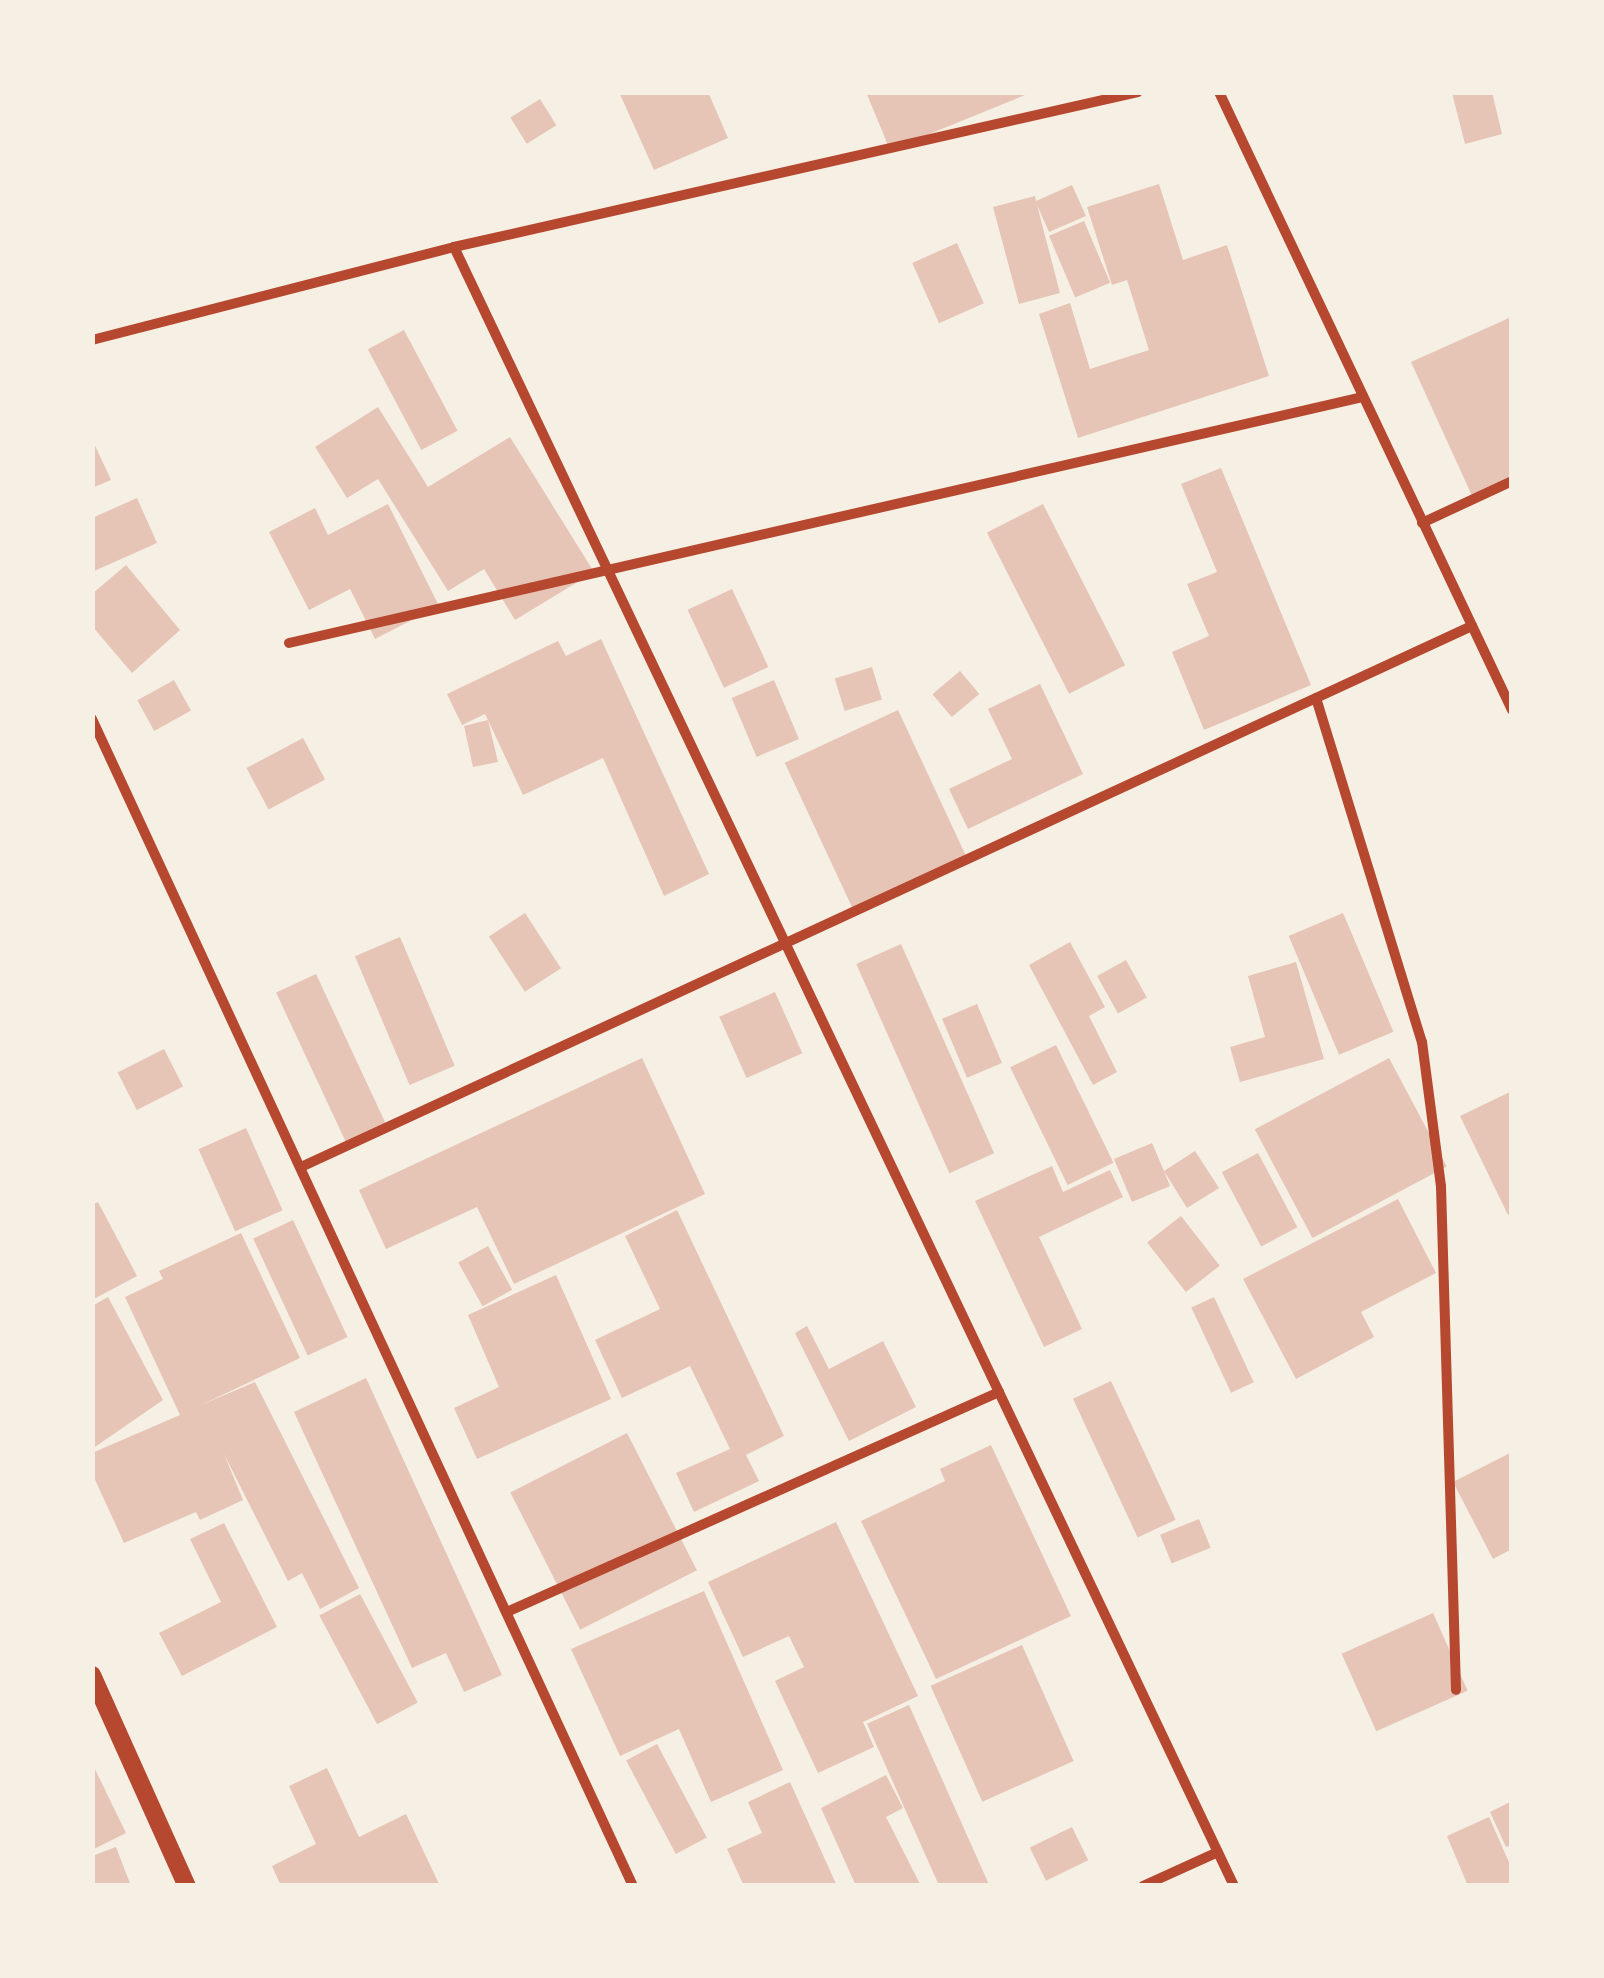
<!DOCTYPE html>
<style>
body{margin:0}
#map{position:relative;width:1604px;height:1978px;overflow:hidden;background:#f6efe4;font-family:Ubuntu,sans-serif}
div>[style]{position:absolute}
.building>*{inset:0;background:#e6c5b7;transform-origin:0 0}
.minor>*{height:10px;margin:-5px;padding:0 5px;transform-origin:5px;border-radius:5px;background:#b5482f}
.tertiary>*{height:18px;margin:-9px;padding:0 9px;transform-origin:9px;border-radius:9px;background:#b5482f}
span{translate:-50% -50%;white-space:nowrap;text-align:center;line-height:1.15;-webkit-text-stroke:10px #f6efe4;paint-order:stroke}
.frame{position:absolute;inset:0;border:95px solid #f6efe4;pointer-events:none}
</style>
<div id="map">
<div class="building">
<i style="clip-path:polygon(619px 92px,708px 92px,728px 138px,654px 170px)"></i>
<i style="clip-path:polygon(866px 92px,1030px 92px,1030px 93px,890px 150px)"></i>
<i style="clip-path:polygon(1492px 92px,1502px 134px,1465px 144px,1452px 93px)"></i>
<i style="left:540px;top:99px;width:31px;height:35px;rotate:58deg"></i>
<i style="clip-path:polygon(1159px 184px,1183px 260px,1227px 245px,1269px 376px,1078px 438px,1039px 314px,1070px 303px,1090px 369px,1149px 350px,1127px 280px,1112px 285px,1087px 207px)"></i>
<i style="clip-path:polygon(1072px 185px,1086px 216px,1049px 232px,1037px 205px,1060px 293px,1019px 304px,993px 207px,1035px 196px,1036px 201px)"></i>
<i style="left:1084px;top:221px;width:67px;height:38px;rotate:67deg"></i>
<i style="left:957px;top:243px;width:66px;height:49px;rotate:66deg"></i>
<i style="clip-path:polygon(1509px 318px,1512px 480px,1473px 498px,1411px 362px)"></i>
<i style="left:404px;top:330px;width:114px;height:41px;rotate:62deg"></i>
<i style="clip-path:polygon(378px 407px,428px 487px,510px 437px,594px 572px,515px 620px,484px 569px,448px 591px,378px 479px,347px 498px,315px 447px)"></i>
<i style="clip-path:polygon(92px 439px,111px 480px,92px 488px)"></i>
<i style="clip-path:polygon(1221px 468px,1311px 685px,1204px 730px,1172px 652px,1209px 636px,1187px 584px,1217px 572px,1181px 484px)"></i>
<i style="clip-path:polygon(137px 498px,157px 543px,92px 572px,92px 518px)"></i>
<i style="clip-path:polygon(388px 504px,439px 606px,375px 639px,350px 589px,309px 610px,269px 532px,315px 508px,328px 535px)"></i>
<i style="left:1043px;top:504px;width:181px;height:63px;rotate:63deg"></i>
<i style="clip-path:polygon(126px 565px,180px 630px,132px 673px,92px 626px,92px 594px)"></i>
<i style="left:732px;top:589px;width:86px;height:49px;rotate:65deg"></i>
<i style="clip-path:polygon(601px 639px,709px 874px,664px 896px,603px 758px,523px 795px,488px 720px,498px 762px,473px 767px,464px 726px,488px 720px,485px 714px,462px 725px,447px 694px,558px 641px,566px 656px)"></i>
<i style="left:872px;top:667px;width:34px;height:39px;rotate:73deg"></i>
<i style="left:960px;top:671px;width:30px;height:36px;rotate:50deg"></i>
<i style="left:174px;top:680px;width:35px;height:42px;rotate:61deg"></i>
<i style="left:774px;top:680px;width:64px;height:46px;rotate:67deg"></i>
<i style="clip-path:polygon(1040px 684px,1083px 774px,968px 829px,949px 789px,1012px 759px,988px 709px)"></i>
<i style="left:898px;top:710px;width:164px;height:125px;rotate:65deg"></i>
<i style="left:303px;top:738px;width:47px;height:64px;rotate:62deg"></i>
<i style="left:525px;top:913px;width:66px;height:43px;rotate:57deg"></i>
<i style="left:1343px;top:913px;width:129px;height:59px;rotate:67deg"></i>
<i style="left:400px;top:937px;width:140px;height:49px;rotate:67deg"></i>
<i style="clip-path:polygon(1070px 942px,1105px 1007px,1089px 1016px,1117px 1072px,1093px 1085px,1029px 965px)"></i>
<i style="left:901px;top:944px;width:229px;height:49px;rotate:66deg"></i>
<i style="left:1126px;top:960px;width:43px;height:33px;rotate:61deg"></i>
<i style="clip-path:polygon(1296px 962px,1324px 1059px,1240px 1082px,1230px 1047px,1265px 1037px,1248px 976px)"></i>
<i style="left:316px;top:974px;width:166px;height:44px;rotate:65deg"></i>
<i style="left:775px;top:992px;width:67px;height:61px;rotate:66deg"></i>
<i style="left:977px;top:1004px;width:64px;height:38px;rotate:67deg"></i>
<i style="left:1056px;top:1045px;width:131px;height:51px;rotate:64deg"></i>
<i style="left:164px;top:1049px;width:42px;height:52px;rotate:63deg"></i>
<i style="clip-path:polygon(642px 1058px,705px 1194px,514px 1284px,477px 1207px,386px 1249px,359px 1190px)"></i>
<i style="left:1389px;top:1058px;width:123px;height:152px;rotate:62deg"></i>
<i style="clip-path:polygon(1512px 1091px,1512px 1213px,1508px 1215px,1460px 1116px)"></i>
<i style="left:246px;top:1128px;width:90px;height:52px;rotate:66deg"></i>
<i style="clip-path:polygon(1152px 1143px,1164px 1171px,1195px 1151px,1219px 1188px,1187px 1208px,1164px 1171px,1170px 1186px,1132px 1202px,1114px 1159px)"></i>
<i style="left:1258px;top:1153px;width:84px;height:41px;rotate:62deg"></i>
<i style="clip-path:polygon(1052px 1166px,1063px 1192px,1110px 1170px,1123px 1197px,1039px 1237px,1082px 1329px,1044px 1347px,975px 1201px)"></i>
<i style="clip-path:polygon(1398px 1199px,1436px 1273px,1361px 1312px,1374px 1337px,1296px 1379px,1243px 1279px)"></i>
<i style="clip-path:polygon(98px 1202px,137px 1276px,92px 1300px,92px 1205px)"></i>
<i style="clip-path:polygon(677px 1210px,784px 1436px,746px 1455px,759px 1481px,694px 1512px,676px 1473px,730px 1449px,690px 1366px,622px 1398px,595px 1340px,660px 1309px,625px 1236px)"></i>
<i style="left:1181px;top:1216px;width:63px;height:43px;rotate:52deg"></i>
<i style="left:293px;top:1220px;width:129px;height:44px;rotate:65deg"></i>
<i style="clip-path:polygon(241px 1233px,300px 1358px,201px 1405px,255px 1382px,359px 1588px,320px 1609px,302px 1573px,288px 1581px,224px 1454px,243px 1500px,200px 1520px,196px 1512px,124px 1543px,92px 1473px,92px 1453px,180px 1415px,125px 1297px,163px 1279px,159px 1271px)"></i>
<i style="left:488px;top:1246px;width:50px;height:34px;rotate:61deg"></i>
<i style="clip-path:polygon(556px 1275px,611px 1399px,477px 1459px,454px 1408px,499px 1387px,468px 1315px)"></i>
<i style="clip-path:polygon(108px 1297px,163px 1400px,92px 1449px,92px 1306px)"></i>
<i style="left:1214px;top:1297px;width:94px;height:25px;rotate:65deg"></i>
<i style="clip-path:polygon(807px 1326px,829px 1369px,883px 1341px,916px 1407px,849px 1441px,795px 1333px)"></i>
<i style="clip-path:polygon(366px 1378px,502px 1675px,464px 1692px,446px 1653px,412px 1668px,294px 1412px)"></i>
<i style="left:1111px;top:1381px;width:153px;height:42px;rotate:65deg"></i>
<i style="left:627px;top:1433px;width:154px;height:131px;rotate:63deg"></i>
<i style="clip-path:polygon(991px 1445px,1071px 1616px,936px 1679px,861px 1521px,945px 1481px,940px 1469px)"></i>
<i style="clip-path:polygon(1512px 1452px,1512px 1549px,1493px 1559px,1453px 1482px)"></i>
<i style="left:1199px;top:1519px;width:31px;height:42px;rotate:68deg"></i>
<i style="clip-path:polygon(836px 1522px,918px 1696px,863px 1722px,874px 1747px,818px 1773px,775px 1681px,804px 1667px,789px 1636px,743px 1657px,708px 1582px)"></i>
<i style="clip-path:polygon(224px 1523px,277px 1627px,182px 1676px,159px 1633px,221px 1602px,190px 1539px)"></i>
<i style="clip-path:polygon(704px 1591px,783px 1770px,711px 1802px,679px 1729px,620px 1756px,571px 1649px)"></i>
<i style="left:360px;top:1594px;width:123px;height:46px;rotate:62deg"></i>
<i style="left:1433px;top:1613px;width:85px;height:100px;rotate:66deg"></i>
<i style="left:1022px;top:1645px;width:127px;height:100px;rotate:66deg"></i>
<i style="left:909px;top:1705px;width:199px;height:46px;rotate:66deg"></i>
<i style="left:657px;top:1744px;width:106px;height:35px;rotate:62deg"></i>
<i style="clip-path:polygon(92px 1763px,126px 1833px,92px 1850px)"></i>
<i style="clip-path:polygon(327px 1768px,359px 1837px,406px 1814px,440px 1886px,281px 1886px,272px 1866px,316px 1844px,289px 1786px)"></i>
<i style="clip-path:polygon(886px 1775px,903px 1808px,886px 1817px,921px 1886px,856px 1886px,821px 1808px)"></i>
<i style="clip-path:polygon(790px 1782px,837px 1886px,744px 1886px,727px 1849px,762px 1833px,748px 1802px)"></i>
<i style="clip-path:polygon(1512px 1801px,1512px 1845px,1506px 1847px,1490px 1812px)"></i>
<i style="clip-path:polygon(1489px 1817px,1512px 1869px,1512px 1886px,1468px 1886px,1447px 1836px)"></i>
<i style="left:1072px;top:1827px;width:37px;height:47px;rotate:64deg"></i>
<i style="clip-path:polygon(116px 1847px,131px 1886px,92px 1886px,92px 1856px)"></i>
</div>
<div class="minor">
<i style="left:1219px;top:92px;width:684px;rotate:64.63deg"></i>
<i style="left:454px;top:247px;width:1815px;rotate:64.55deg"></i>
<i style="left:92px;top:340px;width:374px;rotate:-14.4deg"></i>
<i style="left:454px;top:247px;width:701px;rotate:-12.77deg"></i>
<i style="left:1422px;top:523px;width:99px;rotate:-25deg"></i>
<i style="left:289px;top:643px;width:1102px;rotate:-12.9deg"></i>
<i style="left:1316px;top:698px;width:360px;rotate:72.9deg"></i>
<i style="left:1422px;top:1042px;width:146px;rotate:82.5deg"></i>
<i style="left:1441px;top:1187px;width:503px;rotate:88.29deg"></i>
<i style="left:92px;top:719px;width:1286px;rotate:65.13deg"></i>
<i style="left:301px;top:1167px;width:1290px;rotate:-24.8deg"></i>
<i style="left:507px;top:1612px;width:539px;rotate:-24.09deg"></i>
<i style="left:1143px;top:1886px;width:82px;rotate:-24.4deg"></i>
</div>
<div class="tertiary">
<i style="left:92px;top:1675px;width:231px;rotate:65.8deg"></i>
</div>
<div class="frame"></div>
</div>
